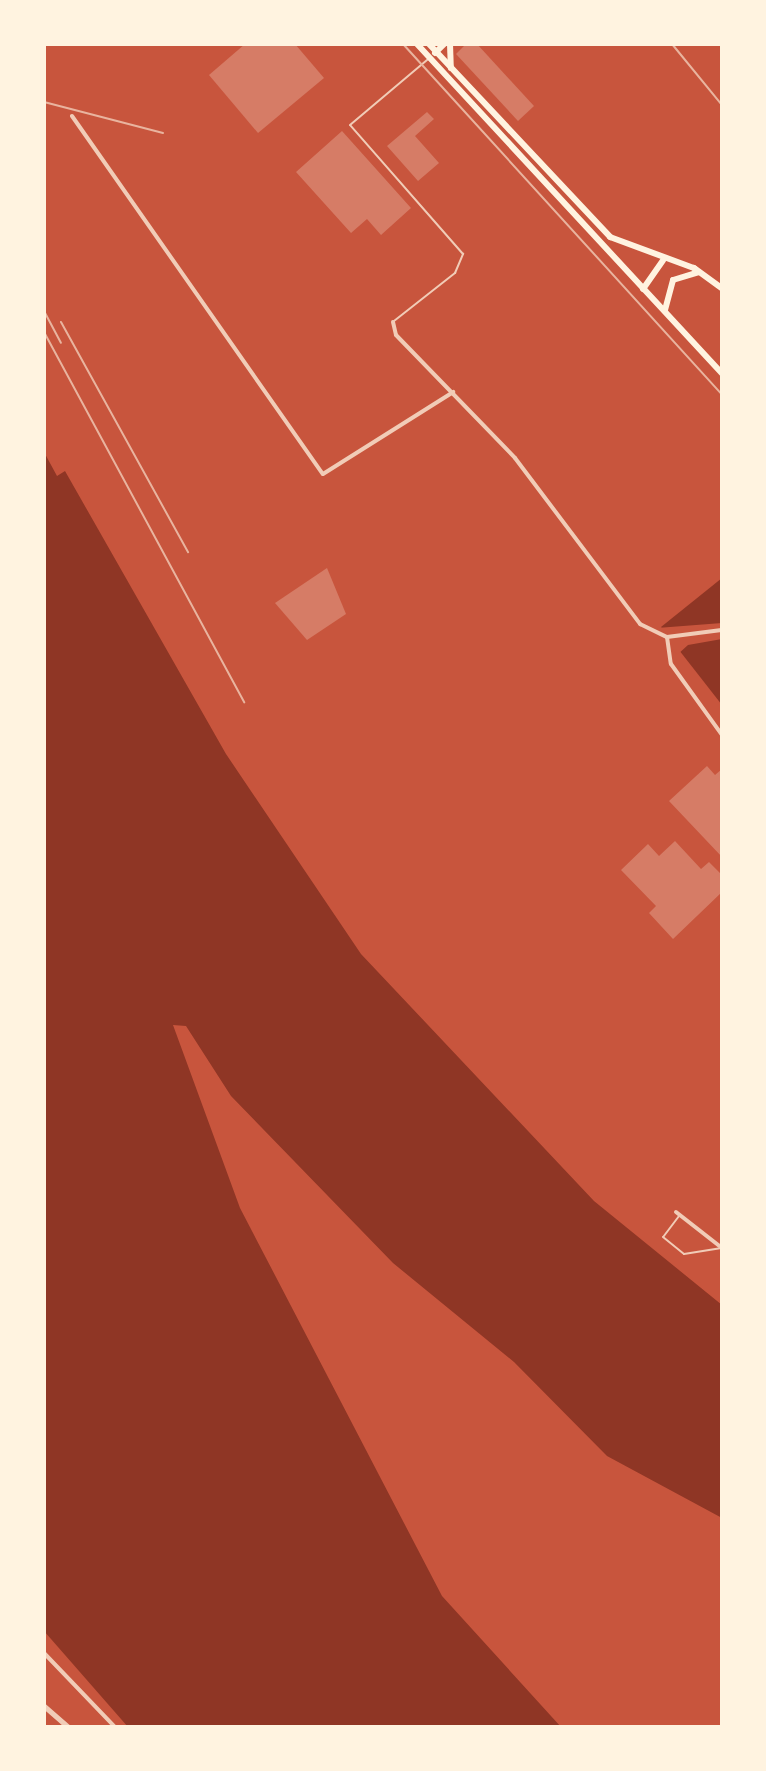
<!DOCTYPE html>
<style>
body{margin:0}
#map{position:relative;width:766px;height:1771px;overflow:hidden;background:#c8553d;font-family:Raleway,sans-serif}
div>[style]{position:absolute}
.water>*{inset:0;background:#8f3625}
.pier>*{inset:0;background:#c8553d}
.building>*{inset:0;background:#d67c66}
.service>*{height:2px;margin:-1px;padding:0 1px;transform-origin:1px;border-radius:1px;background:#f1ccb7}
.minor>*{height:4px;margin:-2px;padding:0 2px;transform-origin:2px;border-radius:2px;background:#f1ccb7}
.tertiary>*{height:5px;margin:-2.5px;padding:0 2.5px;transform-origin:2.5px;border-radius:2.5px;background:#f1ccb7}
.secondary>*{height:6px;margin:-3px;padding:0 3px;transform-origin:3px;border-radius:3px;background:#fff3e0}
.rail>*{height:2px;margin:-1px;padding:0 1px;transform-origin:1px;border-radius:1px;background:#e9b49f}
span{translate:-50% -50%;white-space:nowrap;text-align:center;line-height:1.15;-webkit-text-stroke:8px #fff3e0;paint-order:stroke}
.frame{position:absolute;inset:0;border:46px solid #fff3e0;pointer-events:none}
</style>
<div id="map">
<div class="water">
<i style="clip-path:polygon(44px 452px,57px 476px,65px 471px,226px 754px,361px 954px,594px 1201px,722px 1305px,722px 1518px,607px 1456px,514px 1362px,393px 1263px,231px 1096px,186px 1026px,173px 1025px,240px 1208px,442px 1596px,561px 1727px,128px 1727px,44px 1631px)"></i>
<i style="clip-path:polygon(722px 578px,722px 705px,661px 627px)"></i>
</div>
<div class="pier">
<i style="clip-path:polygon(722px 623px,722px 639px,688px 645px,677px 655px,657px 628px)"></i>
</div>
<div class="building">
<i style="clip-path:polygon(245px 44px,295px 44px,324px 78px,258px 133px,209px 75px)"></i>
<i style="clip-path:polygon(466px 44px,477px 44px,534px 106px,518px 121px,456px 54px)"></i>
<i style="clip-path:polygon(427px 112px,434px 119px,415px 136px,439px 163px,418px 181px,387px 146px)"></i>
<i style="clip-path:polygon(342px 131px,411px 208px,381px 235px,367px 219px,351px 233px,296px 172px)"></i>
<i style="clip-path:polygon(327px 568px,346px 614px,307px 640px,275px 603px)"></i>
<i style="clip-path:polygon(707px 766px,715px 775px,722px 769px,722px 857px,669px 801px)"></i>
<i style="clip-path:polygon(675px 841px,701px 869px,709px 862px,722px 875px,722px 892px,673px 939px,649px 913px,656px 906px,621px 870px,648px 844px,659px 856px)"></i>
</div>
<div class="service">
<i style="left:394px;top:321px;width:78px;rotate:-38.2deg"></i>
<i style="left:455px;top:273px;width:21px;rotate:-67deg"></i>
<i style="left:463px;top:254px;width:171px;rotate:-131.2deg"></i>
<i style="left:350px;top:125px;width:102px;rotate:-40.2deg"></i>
<i style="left:679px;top:1216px;width:26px;rotate:127deg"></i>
<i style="left:663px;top:1237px;width:27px;rotate:39deg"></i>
<i style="left:684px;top:1254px;width:38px;rotate:-9deg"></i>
</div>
<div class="minor">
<i style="left:72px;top:116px;width:437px;rotate:55deg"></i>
<i style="left:323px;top:474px;width:154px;rotate:-32.2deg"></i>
<i style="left:393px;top:322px;width:13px;rotate:77deg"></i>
<i style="left:396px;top:335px;width:171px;rotate:45.9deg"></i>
<i style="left:515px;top:458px;width:208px;rotate:53deg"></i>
<i style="left:640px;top:624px;width:30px;rotate:26deg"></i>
<i style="left:667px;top:637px;width:55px;rotate:-7.3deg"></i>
<i style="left:667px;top:637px;width:27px;rotate:82deg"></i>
<i style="left:671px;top:664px;width:87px;rotate:54.3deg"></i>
<i style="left:676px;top:1212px;width:58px;rotate:38deg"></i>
<i style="left:44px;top:1653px;width:103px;rotate:46.2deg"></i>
</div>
<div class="tertiary">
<i style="left:44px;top:1706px;width:32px;rotate:41deg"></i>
</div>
<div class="secondary">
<i style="left:417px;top:44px;width:449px;rotate:47.2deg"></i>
<i style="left:429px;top:44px;width:265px;rotate:46.8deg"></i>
<i style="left:610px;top:237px;width:90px;rotate:20.3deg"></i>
<i style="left:694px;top:268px;width:34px;rotate:36deg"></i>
<i style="left:450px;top:44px;width:24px;rotate:88deg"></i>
<i style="left:435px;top:53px;width:13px;rotate:-45deg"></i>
<i style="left:643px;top:289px;width:35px;rotate:-55deg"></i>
<i style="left:665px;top:310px;width:31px;rotate:-75deg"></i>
<i style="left:673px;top:280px;width:27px;rotate:-17deg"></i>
</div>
<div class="rail">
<i style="left:403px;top:44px;width:474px;rotate:47.7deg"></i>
<i style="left:672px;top:44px;width:79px;rotate:50.7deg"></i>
<i style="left:44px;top:102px;width:123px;rotate:14.6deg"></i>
<i style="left:44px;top:311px;width:36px;rotate:62deg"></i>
<i style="left:61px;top:322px;width:263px;rotate:61.1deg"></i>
<i style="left:44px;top:332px;width:421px;rotate:61.6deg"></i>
</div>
<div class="frame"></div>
</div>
